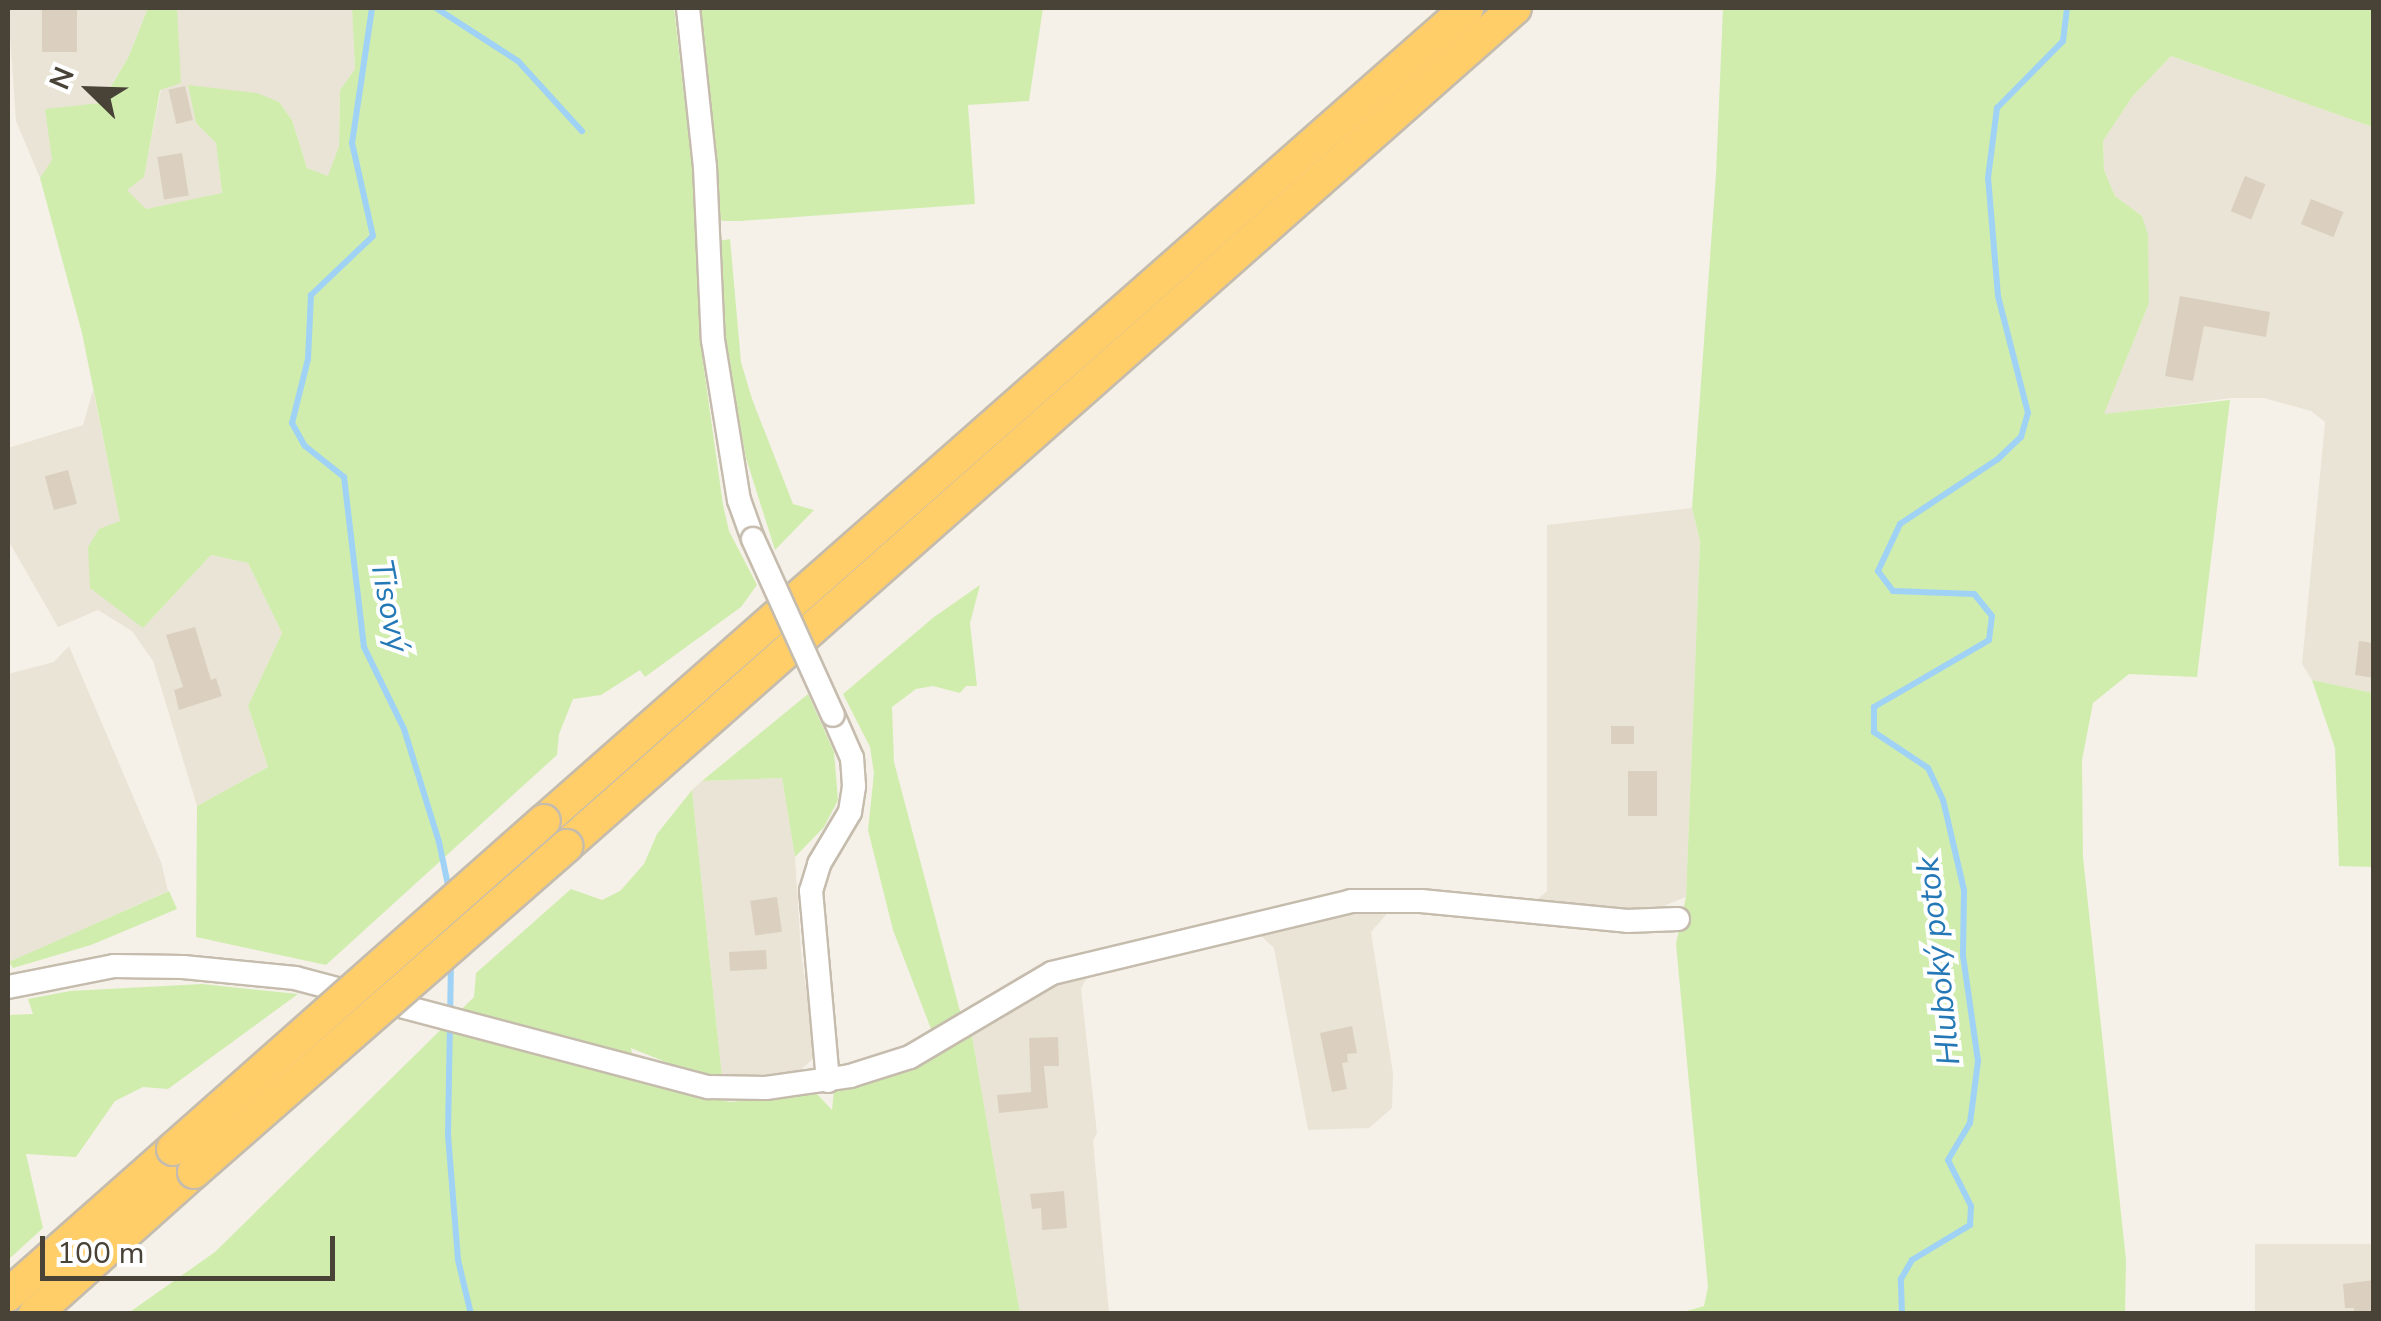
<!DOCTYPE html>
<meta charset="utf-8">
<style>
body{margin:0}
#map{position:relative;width:2381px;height:1321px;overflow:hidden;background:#f5f1e8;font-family:"Nunito Sans",sans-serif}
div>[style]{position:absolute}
.residential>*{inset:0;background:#eae4d6;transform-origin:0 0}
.green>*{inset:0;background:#d0edae}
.stream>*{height:6px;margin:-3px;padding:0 3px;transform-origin:3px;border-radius:3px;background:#a0d2f6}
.building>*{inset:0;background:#dbd0bf;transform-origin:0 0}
.roads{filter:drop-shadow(2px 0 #c5bcad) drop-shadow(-2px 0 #c5bcad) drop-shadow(0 2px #c5bcad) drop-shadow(0 -2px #c5bcad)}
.minor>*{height:22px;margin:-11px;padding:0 11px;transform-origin:11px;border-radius:11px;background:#fff}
.highway>*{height:32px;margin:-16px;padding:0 16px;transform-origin:16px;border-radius:16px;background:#ffce69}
.bridges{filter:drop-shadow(2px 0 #c5bcad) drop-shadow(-2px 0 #c5bcad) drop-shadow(0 2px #c5bcad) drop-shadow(0 -2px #c5bcad)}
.minor-bridge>*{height:22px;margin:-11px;padding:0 11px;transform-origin:11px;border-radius:11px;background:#fff}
.highway-bridge>*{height:32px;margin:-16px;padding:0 16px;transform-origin:16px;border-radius:16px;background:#ffce69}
span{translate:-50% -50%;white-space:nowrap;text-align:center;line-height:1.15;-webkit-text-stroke:8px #fff;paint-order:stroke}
.water-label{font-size:32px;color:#2478b6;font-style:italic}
.frame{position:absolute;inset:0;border:10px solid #494236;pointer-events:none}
.north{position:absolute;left:40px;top:40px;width:100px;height:100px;-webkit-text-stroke:8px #fff;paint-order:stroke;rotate:293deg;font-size:28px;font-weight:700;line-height:40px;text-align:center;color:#494236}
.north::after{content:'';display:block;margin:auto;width:35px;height:45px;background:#494236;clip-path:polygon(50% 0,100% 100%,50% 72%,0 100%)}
.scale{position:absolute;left:40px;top:1236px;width:295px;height:45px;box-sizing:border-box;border:5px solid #494236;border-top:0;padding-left:12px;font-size:30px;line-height:35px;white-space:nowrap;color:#494236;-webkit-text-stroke:8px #fff;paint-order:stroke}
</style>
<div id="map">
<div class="residential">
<i style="clip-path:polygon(8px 8px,148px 8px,128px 58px,100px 104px,40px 178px,16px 121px)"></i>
<i style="clip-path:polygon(177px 8px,352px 8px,355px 69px,340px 90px,339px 146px,328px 177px,307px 168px,292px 120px,279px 102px,196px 123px,216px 143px,222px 194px,146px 209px,126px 190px,144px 176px)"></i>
<i style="clip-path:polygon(2171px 56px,2373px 127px,2373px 693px,2312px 680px,2302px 664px,2325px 422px,2311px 411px,2264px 398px,2231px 398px,2103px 415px,2149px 303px,2142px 216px,2115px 196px,2104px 170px,2103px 141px,2132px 97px)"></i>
<i style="clip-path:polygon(93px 390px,143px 628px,211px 555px,248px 563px,282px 633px,248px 706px,268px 767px,197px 806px,153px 661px,132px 631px,98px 610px,58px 627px,8px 540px,8px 448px,83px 425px)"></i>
<i style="clip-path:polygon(1692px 508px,1700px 541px,1686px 897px,1651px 911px,1532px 904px,1547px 891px,1547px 525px)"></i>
<i style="clip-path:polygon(69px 646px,161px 862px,168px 891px,8px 963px,8px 674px,54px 662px)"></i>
<i style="clip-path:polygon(782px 778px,795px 857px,801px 951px,815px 1057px,797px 1073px,722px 1077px,692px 790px,702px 781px)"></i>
<i style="clip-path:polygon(1361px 909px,1391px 909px,1371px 932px,1393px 1073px,1392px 1108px,1369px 1128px,1308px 1130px,1274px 948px,1260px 935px)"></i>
<i style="clip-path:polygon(1086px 979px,1081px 989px,1097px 1133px,1093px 1141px,1109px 1313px,1020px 1313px,971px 1030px,1049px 985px)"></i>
<i style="left:2373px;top:1244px;width:69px;height:118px;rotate:90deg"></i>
</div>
<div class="green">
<i style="clip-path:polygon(148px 8px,177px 8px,181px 83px,160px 90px,144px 177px,127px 190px,146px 209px,222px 193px,216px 143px,196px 123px,188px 85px,257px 93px,279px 102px,292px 120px,307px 168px,328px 176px,339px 146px,340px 90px,355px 69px,352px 8px,674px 8px,694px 182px,702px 355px,723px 505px,729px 531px,757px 585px,741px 607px,645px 677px,640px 670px,601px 695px,573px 699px,559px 734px,557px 755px,326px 965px,196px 937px,197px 806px,268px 767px,248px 706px,282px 633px,248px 563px,211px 555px,143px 628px,90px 588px,88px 547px,99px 529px,120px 521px,82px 333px,40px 178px,52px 160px,45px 109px,101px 103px,128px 58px)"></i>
<i style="clip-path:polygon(696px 8px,1043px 8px,1029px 101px,968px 105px,975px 204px,740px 221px,722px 221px,718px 214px)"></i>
<i style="clip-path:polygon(1723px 8px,2373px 8px,2373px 127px,2171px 56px,2132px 97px,2103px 141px,2104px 170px,2115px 196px,2142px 216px,2148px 235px,2149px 303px,2104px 414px,2230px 400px,2197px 677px,2129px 674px,2093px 703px,2082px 760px,2083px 857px,2126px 1260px,2125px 1313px,1676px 1314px,1704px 1306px,1708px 1287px,1676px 944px,1686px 897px,1700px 541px,1692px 508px,1716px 174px)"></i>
<i style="clip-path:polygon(730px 239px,741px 362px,752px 399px,793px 504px,814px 510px,775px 550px,746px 458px,727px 359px,719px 241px)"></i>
<i style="clip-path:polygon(980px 585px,970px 623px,977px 686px,966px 686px,960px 693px,933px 686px,916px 689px,892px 707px,894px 762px,961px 1015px,933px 1034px,893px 930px,868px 830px,874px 773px,870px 747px,843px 694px,934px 617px)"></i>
<i style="clip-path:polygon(2312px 680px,2373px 693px,2373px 867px,2339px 866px,2335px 748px)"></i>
<i style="clip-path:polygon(808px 694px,834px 752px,838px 800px,824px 827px,795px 857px,782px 778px,702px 781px)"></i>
<i style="clip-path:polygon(692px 790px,722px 1077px,693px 1073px,631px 1048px,637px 1080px,730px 1102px,817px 1094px,832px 1110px,834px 1090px,860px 1083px,971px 1030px,1020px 1313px,127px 1314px,215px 1252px,474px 997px,476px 973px,571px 889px,602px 900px,620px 891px,644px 864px,657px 834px)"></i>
<i style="clip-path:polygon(169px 891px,177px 909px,91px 945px,13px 968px,9px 962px)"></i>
<i style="clip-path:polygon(202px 984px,298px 994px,168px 1089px,143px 1087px,115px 1101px,76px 1157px,26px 1154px,43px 1228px,8px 1260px,8px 1015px,33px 1014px,28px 999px,70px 991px)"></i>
</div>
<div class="stream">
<i style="left:372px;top:8px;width:136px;rotate:98.4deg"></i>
<i style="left:352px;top:143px;width:95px;rotate:77.3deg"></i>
<i style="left:373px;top:236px;width:86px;rotate:136.4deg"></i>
<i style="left:311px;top:295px;width:64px;rotate:92.7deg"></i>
<i style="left:308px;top:359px;width:66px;rotate:104deg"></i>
<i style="left:292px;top:423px;width:26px;rotate:61deg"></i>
<i style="left:305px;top:446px;width:50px;rotate:38.5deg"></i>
<i style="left:344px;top:477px;width:171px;rotate:83.3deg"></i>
<i style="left:364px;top:647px;width:91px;rotate:64deg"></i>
<i style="left:404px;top:729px;width:118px;rotate:72.8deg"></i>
<i style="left:439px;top:842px;width:49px;rotate:78.2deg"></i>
<i style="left:436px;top:8px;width:98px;rotate:32.9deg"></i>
<i style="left:518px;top:61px;width:95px;rotate:47.6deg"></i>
<i style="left:451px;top:962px;width:173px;rotate:91deg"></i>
<i style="left:448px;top:1135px;width:125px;rotate:85.4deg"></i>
<i style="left:458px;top:1260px;width:56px;rotate:76.5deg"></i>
<i style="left:1902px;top:1314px;width:35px;rotate:-92deg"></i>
<i style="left:1901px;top:1279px;width:22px;rotate:-60deg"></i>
<i style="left:1912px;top:1260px;width:68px;rotate:-31.1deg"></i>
<i style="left:1970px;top:1225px;width:19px;rotate:-87deg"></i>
<i style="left:1971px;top:1206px;width:51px;rotate:-116.6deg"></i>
<i style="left:1948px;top:1160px;width:43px;rotate:-59.3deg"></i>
<i style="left:1970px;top:1123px;width:63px;rotate:-82.6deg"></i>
<i style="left:1978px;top:1061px;width:107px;rotate:-98.1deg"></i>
<i style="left:1963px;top:955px;width:65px;rotate:-89.1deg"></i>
<i style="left:1964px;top:890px;width:92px;rotate:-103.1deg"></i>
<i style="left:1943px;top:800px;width:35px;rotate:-115deg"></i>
<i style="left:1928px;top:768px;width:65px;rotate:-146.3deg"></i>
<i style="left:1874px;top:732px;width:25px;rotate:-90deg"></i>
<i style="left:1874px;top:707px;width:133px;rotate:-30.2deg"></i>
<i style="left:1989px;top:640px;width:24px;rotate:-83deg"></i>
<i style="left:1992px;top:616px;width:28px;rotate:-129deg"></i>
<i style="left:1974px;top:594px;width:81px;rotate:-177.9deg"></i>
<i style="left:1893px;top:591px;width:25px;rotate:-127deg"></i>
<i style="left:1878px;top:571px;width:52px;rotate:-64.9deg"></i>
<i style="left:1900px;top:524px;width:118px;rotate:-33.6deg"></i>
<i style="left:1998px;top:459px;width:32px;rotate:-44deg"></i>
<i style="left:2021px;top:437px;width:25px;rotate:-74deg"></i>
<i style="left:2028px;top:413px;width:121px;rotate:-104.4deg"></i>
<i style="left:1998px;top:296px;width:118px;rotate:-94.8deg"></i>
<i style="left:1988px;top:178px;width:71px;rotate:-82.7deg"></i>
<i style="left:1997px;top:108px;width:94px;rotate:-45.4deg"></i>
<i style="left:2063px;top:41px;width:33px;rotate:-83deg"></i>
</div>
<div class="building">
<i style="left:42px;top:8px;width:35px;height:44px"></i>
<i style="left:185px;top:86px;width:35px;height:17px;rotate:77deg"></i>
<i style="left:182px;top:153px;width:43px;height:25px;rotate:81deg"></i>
<i style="left:2245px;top:176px;width:22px;height:38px;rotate:22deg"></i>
<i style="left:2311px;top:199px;width:35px;height:27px;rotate:22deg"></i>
<i style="clip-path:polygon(2180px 296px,2270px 312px,2266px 337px,2204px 326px,2193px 381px,2165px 376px)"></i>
<i style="left:68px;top:470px;width:35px;height:24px;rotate:75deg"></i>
<i style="clip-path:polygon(195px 627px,211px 680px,216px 678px,222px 696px,179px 710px,174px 690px,183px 687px,166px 635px)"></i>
<i style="clip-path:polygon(2359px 641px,2374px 643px,2374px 678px,2355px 675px)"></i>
<i style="left:1611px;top:726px;width:23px;height:18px"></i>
<i style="left:1628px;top:771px;width:29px;height:45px"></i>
<i style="left:777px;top:897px;width:35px;height:27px;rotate:82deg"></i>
<i style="left:766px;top:950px;width:19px;height:37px;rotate:87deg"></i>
<i style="clip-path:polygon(1352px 1026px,1357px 1053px,1347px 1054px,1348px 1062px,1342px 1063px,1347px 1089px,1332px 1092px,1320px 1033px)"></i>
<i style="clip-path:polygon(1058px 1037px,1059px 1066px,1044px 1066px,1048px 1108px,999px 1113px,997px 1095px,1031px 1092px,1029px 1038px)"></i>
<i style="clip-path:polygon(1064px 1191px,1067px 1228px,1042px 1230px,1041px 1208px,1032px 1209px,1030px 1194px)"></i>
<i style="clip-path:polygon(2374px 1280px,2374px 1312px,2354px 1314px,2354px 1308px,2345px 1308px,2343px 1284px)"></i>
</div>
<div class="roads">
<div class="minor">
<i style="left:688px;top:8px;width:160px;rotate:83.9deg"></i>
<i style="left:705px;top:167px;width:173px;rotate:87.4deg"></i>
<i style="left:713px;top:340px;width:162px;rotate:80.8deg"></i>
<i style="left:739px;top:500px;width:41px;rotate:70.3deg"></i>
<i style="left:8px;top:987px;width:108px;rotate:-11.2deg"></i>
<i style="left:114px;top:966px;width:69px;rotate:0.8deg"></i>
<i style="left:183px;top:967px;width:113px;rotate:5.6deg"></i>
<i style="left:295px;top:978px;width:428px;rotate:14.8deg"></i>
<i style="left:709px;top:1087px;width:57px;rotate:1deg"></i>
<i style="left:766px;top:1088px;width:85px;rotate:-8.1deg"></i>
<i style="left:850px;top:1076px;width:63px;rotate:-17.6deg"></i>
<i style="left:910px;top:1057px;width:165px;rotate:-30.6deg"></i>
<i style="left:1052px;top:973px;width:308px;rotate:-13.5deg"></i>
<i style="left:1351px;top:901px;width:70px"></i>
<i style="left:1421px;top:901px;width:207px;rotate:5.5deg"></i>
<i style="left:1627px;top:921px;width:51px;rotate:-2.2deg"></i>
<i style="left:828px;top:1081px;width:191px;rotate:-95.1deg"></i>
<i style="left:811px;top:891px;width:28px;rotate:-73deg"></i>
<i style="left:819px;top:864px;width:61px;rotate:-59.2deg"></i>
<i style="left:850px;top:812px;width:26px;rotate:-81deg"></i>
<i style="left:854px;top:786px;width:28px;rotate:-94deg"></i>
<i style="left:852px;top:758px;width:47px;rotate:-113.8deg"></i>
</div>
<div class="highway">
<i style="left:544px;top:821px;width:1230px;rotate:-41.37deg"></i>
<i style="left:566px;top:846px;width:1266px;rotate:-41.45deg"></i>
<i style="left:8px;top:1295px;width:220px;rotate:-41.5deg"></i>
<i style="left:35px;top:1314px;width:213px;rotate:-41.8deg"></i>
</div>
</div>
<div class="bridges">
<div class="minor-bridge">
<i style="left:753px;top:539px;width:193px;rotate:65.6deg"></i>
</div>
<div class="highway-bridge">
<i style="left:173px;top:1149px;width:495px;rotate:-41.5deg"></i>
<i style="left:194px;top:1172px;width:495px;rotate:-41.2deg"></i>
</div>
</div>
<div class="water-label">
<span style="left:389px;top:606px;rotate:79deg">Tisový</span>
<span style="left:1939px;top:961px;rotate:-96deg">Hluboký potok</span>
</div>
<div class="frame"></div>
<div class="north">N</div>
<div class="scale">100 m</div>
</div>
